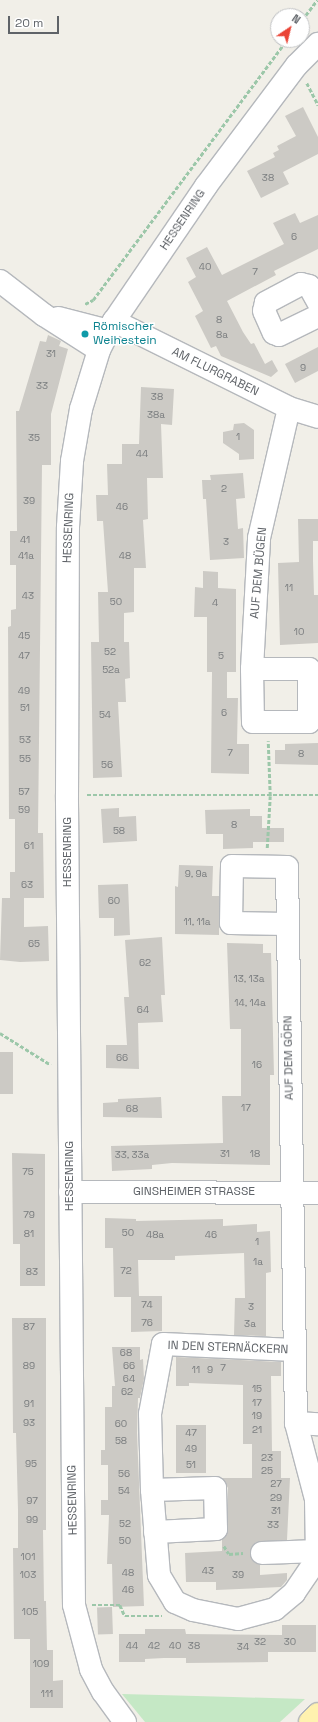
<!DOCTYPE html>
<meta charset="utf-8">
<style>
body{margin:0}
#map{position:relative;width:318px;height:1722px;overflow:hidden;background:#f1efe8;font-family:"Space Grotesk",sans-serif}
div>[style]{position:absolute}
.green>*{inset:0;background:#c5e8c5}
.building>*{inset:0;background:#cccac5;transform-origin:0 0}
.path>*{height:2.5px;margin-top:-1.25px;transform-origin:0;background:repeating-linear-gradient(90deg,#9cc7a9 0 4px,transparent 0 6px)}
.roads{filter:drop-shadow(1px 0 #b5b8bc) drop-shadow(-1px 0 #b5b8bc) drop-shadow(0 1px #b5b8bc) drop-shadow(0 -1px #b5b8bc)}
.minor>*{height:22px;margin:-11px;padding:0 11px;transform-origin:11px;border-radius:11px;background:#fff}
.major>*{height:22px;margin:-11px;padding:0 11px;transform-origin:11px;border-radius:11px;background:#fff2af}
.dots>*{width:11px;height:11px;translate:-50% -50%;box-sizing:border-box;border:2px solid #fff;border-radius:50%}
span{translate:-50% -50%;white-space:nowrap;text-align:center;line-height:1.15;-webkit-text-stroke:3px #fff;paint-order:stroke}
.number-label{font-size:10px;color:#7a7d7f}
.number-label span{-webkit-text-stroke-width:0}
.street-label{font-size:12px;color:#5f6368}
.culture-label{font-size:12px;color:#0d838f}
.left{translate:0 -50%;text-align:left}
.north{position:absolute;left:270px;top:8px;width:40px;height:40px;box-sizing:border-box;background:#fff;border:1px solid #bfc1c3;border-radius:50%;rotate:35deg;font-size:11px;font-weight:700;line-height:16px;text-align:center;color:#5f6368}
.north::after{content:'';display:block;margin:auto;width:14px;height:18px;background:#ea4335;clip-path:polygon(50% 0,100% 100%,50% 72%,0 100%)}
.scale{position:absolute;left:8px;top:16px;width:51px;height:18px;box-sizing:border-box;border:2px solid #5f6368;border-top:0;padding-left:5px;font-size:12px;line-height:14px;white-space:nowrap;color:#5f6368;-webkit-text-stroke:3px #fff;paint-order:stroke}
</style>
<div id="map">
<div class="green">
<i style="clip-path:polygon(122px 1694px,233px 1697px,305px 1699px,280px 1722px,145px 1722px)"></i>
</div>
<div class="building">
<i style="clip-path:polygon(303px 107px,318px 137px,318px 154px,283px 172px,289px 184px,261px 198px,247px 171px,275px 157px,273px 153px,279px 150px,277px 146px,296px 136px,285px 116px)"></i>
<i style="clip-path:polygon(295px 213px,300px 223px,318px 215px,318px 249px,274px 271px,276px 275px,227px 301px,243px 332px,251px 344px,254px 343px,265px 364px,272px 360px,278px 371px,271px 377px,221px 356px,216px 346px,211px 348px,195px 316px,203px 311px,188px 282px,196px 277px,186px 258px,207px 247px,222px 275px,284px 244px,273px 223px)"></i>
<i style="clip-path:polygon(48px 335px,61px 341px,59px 346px,68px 349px,51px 414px,51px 465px,42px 465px,38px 833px,43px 833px,44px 898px,24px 898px,24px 927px,48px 926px,49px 961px,20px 962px,0 960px,2px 898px,10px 898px,10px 872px,15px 872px,15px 819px,9px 819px,8px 627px,11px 626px,11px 610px,16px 609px,16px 565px,10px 565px,10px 531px,17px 531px,16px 411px,19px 411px,40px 341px,46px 342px)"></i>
<i style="clip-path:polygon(318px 347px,318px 371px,295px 383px,285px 364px)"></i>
<i style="clip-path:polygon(141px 387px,174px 389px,172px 425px,161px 424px,163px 478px,147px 478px,148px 519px,143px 520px,146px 568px,134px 568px,134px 612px,124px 613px,124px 642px,129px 642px,130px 678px,125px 679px,126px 702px,118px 702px,122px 777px,93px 778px,91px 642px,99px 642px,98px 592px,108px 592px,103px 521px,97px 521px,96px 495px,108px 495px,107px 464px,122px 464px,122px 444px,139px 444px)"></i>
<i style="clip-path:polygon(244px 423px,254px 430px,254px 459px,239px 460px,239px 454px,223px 443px,223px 432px,233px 430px,234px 424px)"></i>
<i style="clip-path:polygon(243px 473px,245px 498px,236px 499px,238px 529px,243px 528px,244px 558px,210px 560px,206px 499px,203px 499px,202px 480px,211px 480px,210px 475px)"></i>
<i style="clip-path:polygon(298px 519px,318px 519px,318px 541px,313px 541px,313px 561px,314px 595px,318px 595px,318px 643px,280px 645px,278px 563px,299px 562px)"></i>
<i style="clip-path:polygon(203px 571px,218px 572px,218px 588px,236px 589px,236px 672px,227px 672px,227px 698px,238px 698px,237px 744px,249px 744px,249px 774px,211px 773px,212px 672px,207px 672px,207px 617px,194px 617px,195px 587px,203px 588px)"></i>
<i style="clip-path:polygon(318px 743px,318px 765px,275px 764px,275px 750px,285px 750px,285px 744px)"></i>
<i style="clip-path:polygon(119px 808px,119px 817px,136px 816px,137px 841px,103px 843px,101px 809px)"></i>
<i style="clip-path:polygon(250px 809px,250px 816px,262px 816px,262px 828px,284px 828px,284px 842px,253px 842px,253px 848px,223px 849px,223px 834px,206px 834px,205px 810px)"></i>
<i style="clip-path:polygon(179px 865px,213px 866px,212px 896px,219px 896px,219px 935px,175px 934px,175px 886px,178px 887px)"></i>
<i style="clip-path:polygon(128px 884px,130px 935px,114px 936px,114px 918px,99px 918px,98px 885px)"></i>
<i style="clip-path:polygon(162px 937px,165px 995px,161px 995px,163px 1022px,138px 1023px,139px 1069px,106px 1068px,106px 1045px,127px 1045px,124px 997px,129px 997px,125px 940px)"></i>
<i style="clip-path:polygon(227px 943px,263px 944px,263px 953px,271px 953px,274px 1075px,270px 1075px,270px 1165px,172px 1163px,152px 1165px,152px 1169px,112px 1171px,111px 1146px,223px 1143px,222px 1096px,241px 1096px,241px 1029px,230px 1029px)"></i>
<i style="left:0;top:1052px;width:13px;height:42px"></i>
<i style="clip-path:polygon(161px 1097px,162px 1118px,103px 1117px,103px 1103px,118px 1102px,118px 1099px)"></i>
<i style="clip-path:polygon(12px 1153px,45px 1154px,45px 1286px,20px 1286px,20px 1244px,13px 1244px)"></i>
<i style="clip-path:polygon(105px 1218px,136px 1219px,136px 1221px,223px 1219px,223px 1226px,257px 1224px,257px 1232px,270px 1231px,271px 1272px,266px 1273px,266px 1336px,234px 1335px,235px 1298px,245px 1298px,244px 1253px,175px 1256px,175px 1260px,138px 1260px,139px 1296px,162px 1296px,162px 1331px,131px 1332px,131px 1297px,114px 1297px,113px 1248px,105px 1248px)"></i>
<i style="clip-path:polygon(12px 1318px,46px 1318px,46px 1530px,43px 1530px,44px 1601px,46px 1601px,47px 1650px,53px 1650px,53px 1681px,63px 1680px,63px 1708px,30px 1708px,30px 1639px,14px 1639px,13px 1548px,18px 1548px,18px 1510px,16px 1433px,13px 1433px)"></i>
<i style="clip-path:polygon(112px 1347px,140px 1347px,140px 1360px,143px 1359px,144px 1379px,140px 1398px,138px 1398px,137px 1433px,144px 1606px,113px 1607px,112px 1564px,107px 1564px,109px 1515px,101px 1515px,101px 1500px,108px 1500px,108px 1465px,101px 1465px,101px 1450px,105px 1450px,105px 1407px,112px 1407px,112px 1386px,115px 1386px)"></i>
<i style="clip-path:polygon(176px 1357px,281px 1362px,281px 1376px,271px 1376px,272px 1451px,281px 1451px,281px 1478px,290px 1478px,287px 1540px,256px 1542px,250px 1553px,252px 1560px,260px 1565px,260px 1575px,287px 1573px,287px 1580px,281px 1587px,216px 1590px,216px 1582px,186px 1582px,185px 1553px,222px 1551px,222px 1540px,228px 1529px,228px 1488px,222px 1478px,252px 1478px,252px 1444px,243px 1444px,243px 1385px,189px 1383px,189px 1386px,176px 1386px)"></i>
<i style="left:176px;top:1425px;width:30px;height:48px"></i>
<i style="left:112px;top:1607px;width:27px;height:15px;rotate:88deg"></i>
<i style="clip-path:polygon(282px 1625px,316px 1625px,316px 1652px,268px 1652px,268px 1662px,186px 1663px,186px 1658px,164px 1658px,145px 1659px,145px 1662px,119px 1662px,119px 1634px,145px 1634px,145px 1629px,185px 1629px,186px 1634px,282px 1635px)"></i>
</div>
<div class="path">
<i style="left:302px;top:20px;width:25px;rotate:-53deg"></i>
<i style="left:307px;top:83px;width:25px;rotate:63deg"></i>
<i style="left:85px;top:304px;width:9px;rotate:-27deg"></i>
<i style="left:93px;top:300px;width:324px;rotate:-53.3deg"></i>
<i style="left:87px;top:795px;width:231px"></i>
<i style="left:267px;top:848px;width:52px;rotate:-86.7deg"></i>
<i style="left:270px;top:796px;width:55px;rotate:-92.1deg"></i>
<i style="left:0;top:1033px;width:60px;rotate:32.1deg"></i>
<i style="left:224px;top:1546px;width:9px;rotate:58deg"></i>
<i style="left:229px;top:1554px;width:14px;rotate:-4deg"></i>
<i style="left:92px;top:1605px;width:28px"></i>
<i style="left:120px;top:1605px;width:12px;rotate:66deg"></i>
<i style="left:125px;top:1616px;width:37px"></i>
</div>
<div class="roads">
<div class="minor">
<i style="left:0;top:281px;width:56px;rotate:37.7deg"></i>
<i style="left:44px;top:315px;width:65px;rotate:32.5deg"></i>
<i style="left:318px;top:302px;width:18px;rotate:-119deg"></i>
<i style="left:309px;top:286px;width:8px;rotate:-166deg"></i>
<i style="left:301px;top:284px;width:40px;rotate:152deg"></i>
<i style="left:266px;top:303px;width:8px;rotate:104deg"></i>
<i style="left:264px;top:311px;width:24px;rotate:66deg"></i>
<i style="left:274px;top:333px;width:5px;rotate:22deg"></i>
<i style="left:279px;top:335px;width:43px;rotate:-26deg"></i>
<i style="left:58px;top:318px;width:53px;rotate:14.3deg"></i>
<i style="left:114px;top:321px;width:195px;rotate:26.4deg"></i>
<i style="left:289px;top:408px;width:30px;rotate:17deg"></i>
<i style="left:252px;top:669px;width:57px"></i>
<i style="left:309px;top:669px;width:53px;rotate:90deg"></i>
<i style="left:309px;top:722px;width:56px;rotate:180deg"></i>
<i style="left:253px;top:722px;width:53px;rotate:-91.1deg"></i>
<i style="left:252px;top:669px;width:131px;rotate:-86.9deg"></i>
<i style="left:259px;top:538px;width:133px;rotate:-77deg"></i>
<i style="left:286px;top:924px;width:55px;rotate:-179deg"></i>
<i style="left:231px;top:923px;width:57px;rotate:-89deg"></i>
<i style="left:232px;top:866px;width:55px;rotate:1deg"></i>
<i style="left:287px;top:867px;width:556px;rotate:89.07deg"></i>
<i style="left:296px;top:1423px;width:79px;rotate:75.3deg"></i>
<i style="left:316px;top:1499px;width:60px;rotate:89deg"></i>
<i style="left:317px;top:1559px;width:41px;rotate:124.1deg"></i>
<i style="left:294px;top:1593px;width:25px;rotate:140deg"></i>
<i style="left:275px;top:1609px;width:38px;rotate:165deg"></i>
<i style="left:238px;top:1619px;width:46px;rotate:-168.7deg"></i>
<i style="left:193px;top:1610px;width:20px;rotate:-156deg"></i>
<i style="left:175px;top:1602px;width:31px;rotate:-121deg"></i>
<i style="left:159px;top:1575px;width:85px;rotate:-94.7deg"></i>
<i style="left:152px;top:1490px;width:76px;rotate:-91.5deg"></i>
<i style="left:150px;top:1414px;width:71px;rotate:-79.5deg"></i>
<i style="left:163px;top:1344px;width:131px;rotate:2.6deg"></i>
<i style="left:70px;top:1192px;width:248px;rotate:0.2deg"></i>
<i style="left:296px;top:1423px;width:22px;rotate:3deg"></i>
<i style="left:152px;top:1490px;width:63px;rotate:-1.8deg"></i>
<i style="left:215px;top:1488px;width:41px;rotate:88.6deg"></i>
<i style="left:216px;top:1529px;width:61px;rotate:177.2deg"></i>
<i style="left:262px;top:1553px;width:56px;rotate:-2deg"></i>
<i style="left:125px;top:1722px;width:37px;rotate:-126deg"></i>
<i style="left:103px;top:1692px;width:26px;rotate:-118deg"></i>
<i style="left:91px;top:1669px;width:66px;rotate:-104.9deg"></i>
<i style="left:74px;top:1605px;width:810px;rotate:-90.5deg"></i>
<i style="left:67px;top:795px;width:268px;rotate:-89.8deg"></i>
<i style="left:68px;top:527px;width:66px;rotate:-86.5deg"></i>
<i style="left:72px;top:461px;width:53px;rotate:-80.2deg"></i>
<i style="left:81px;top:409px;width:62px;rotate:-73deg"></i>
<i style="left:99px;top:350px;width:33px;rotate:-63deg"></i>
<i style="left:114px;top:321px;width:163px;rotate:-55.7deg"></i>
<i style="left:206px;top:186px;width:151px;rotate:-53.1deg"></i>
<i style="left:297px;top:65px;width:30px;rotate:-45deg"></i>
</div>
<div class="major">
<i style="left:310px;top:1722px;width:11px;rotate:-45deg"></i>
</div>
</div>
<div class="dots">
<i style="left:85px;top:334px;background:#0f9aa8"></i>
</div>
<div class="number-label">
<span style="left:268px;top:178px">38</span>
<span style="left:294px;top:237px">6</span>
<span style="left:205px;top:267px">40</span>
<span style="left:255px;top:272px">7</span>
<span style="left:219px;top:320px">8</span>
<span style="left:222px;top:335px">8a</span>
<span style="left:51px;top:354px">31</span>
<span style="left:303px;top:368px">9</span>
<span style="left:42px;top:386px">33</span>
<span style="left:157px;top:397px">38</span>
<span style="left:156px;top:415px">38a</span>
<span style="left:238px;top:437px">1</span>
<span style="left:34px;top:438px">35</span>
<span style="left:142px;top:454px">44</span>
<span style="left:224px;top:489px">2</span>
<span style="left:29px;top:501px">39</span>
<span style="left:122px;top:507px">46</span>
<span style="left:25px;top:540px">41</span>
<span style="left:226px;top:542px">3</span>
<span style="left:26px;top:556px">41a</span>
<span style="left:125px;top:556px">48</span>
<span style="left:289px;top:588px">11</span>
<span style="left:28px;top:596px">43</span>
<span style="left:116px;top:602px">50</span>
<span style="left:215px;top:603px">4</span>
<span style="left:299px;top:632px">10</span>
<span style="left:24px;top:636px">45</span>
<span style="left:110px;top:652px">52</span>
<span style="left:24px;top:656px">47</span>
<span style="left:221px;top:656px">5</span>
<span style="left:111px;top:670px">52a</span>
<span style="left:24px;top:691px">49</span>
<span style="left:25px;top:708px">51</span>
<span style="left:224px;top:713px">6</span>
<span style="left:105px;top:715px">54</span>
<span style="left:25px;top:740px">53</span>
<span style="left:230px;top:753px">7</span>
<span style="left:301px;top:754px">8</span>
<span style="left:25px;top:759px">55</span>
<span style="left:107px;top:765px">56</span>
<span style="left:24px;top:792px">57</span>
<span style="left:24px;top:810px">59</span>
<span style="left:234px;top:825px">8</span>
<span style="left:119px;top:831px">58</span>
<span style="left:29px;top:846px">61</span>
<span style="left:196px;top:874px">9, 9a</span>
<span style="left:27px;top:885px">63</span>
<span style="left:114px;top:901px">60</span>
<span style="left:197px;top:922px">11, 11a</span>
<span style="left:34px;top:944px">65</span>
<span style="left:145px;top:963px">62</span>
<span style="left:249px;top:979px">13, 13a</span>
<span style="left:250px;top:1003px">14, 14a</span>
<span style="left:143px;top:1010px">64</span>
<span style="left:122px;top:1058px">66</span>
<span style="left:257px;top:1065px">16</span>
<span style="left:246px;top:1108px">17</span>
<span style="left:132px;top:1109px">68</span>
<span style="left:225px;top:1154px">31</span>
<span style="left:255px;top:1154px">18</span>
<span style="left:132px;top:1155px">33, 33a</span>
<span style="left:28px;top:1172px">75</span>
<span style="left:29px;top:1215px">79</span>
<span style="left:128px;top:1233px">50</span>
<span style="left:29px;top:1234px">81</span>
<span style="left:155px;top:1235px">48a</span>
<span style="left:211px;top:1235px">46</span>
<span style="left:257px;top:1242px">1</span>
<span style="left:258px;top:1262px">1a</span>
<span style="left:126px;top:1271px">72</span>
<span style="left:32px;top:1272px">83</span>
<span style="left:147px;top:1305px">74</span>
<span style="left:251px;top:1307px">3</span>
<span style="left:147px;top:1323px">76</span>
<span style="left:250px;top:1324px">3a</span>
<span style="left:29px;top:1327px">87</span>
<span style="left:126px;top:1353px">68</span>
<span style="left:29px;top:1366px">89</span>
<span style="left:129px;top:1366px">66</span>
<span style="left:223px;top:1368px">7</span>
<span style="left:196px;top:1370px">11</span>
<span style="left:210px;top:1370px">9</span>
<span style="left:129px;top:1379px">64</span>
<span style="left:257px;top:1389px">15</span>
<span style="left:127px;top:1392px">62</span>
<span style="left:257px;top:1403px">17</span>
<span style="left:29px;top:1404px">91</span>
<span style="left:257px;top:1416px">19</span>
<span style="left:29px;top:1423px">93</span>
<span style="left:121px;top:1424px">60</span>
<span style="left:257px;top:1430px">21</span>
<span style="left:191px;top:1433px">47</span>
<span style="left:121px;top:1441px">58</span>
<span style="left:191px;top:1449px">49</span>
<span style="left:267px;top:1458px">23</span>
<span style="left:31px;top:1464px">95</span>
<span style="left:191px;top:1465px">51</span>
<span style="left:267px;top:1471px">25</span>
<span style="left:124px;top:1474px">56</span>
<span style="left:276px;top:1484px">27</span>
<span style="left:124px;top:1491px">54</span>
<span style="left:276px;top:1498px">29</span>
<span style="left:32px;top:1501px">97</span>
<span style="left:276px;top:1511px">31</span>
<span style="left:32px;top:1520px">99</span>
<span style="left:125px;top:1524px">52</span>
<span style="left:273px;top:1525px">33</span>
<span style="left:125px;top:1541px">50</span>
<span style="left:28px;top:1557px">101</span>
<span style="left:208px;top:1571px">43</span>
<span style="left:128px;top:1573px">48</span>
<span style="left:28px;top:1575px">103</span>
<span style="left:238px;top:1575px">39</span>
<span style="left:128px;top:1590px">46</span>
<span style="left:30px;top:1612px">105</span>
<span style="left:260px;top:1642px">32</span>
<span style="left:290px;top:1642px">30</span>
<span style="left:132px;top:1646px">44</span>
<span style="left:154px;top:1646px">42</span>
<span style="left:175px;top:1646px">40</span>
<span style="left:194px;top:1646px">38</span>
<span style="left:243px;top:1647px">34</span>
<span style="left:41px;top:1664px">109</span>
<span style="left:47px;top:1694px">111</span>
</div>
<div class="street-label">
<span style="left:183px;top:220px;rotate:-56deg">HESSENRING</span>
<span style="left:215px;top:372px;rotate:26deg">AM FLURGRABEN</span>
<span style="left:69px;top:528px;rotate:-88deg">HESSENRING</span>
<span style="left:259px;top:573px;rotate:-85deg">AUF DEM BÜGEN</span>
<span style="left:68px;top:852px;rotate:-90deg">HESSENRING</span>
<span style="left:289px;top:1058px;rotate:-91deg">AUF DEM GÖRN</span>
<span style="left:70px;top:1176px;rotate:-90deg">HESSENRING</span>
<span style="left:194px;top:1192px">GINSHEIMER STRASSE</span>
<span style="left:228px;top:1348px;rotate:2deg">IN DEN STERNÄCKERN</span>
<span style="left:73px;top:1500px;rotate:-91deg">HESSENRING</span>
</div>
<div class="culture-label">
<span class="left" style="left:93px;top:334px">Römischer<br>Weihestein</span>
</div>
<div class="north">N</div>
<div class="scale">20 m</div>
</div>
